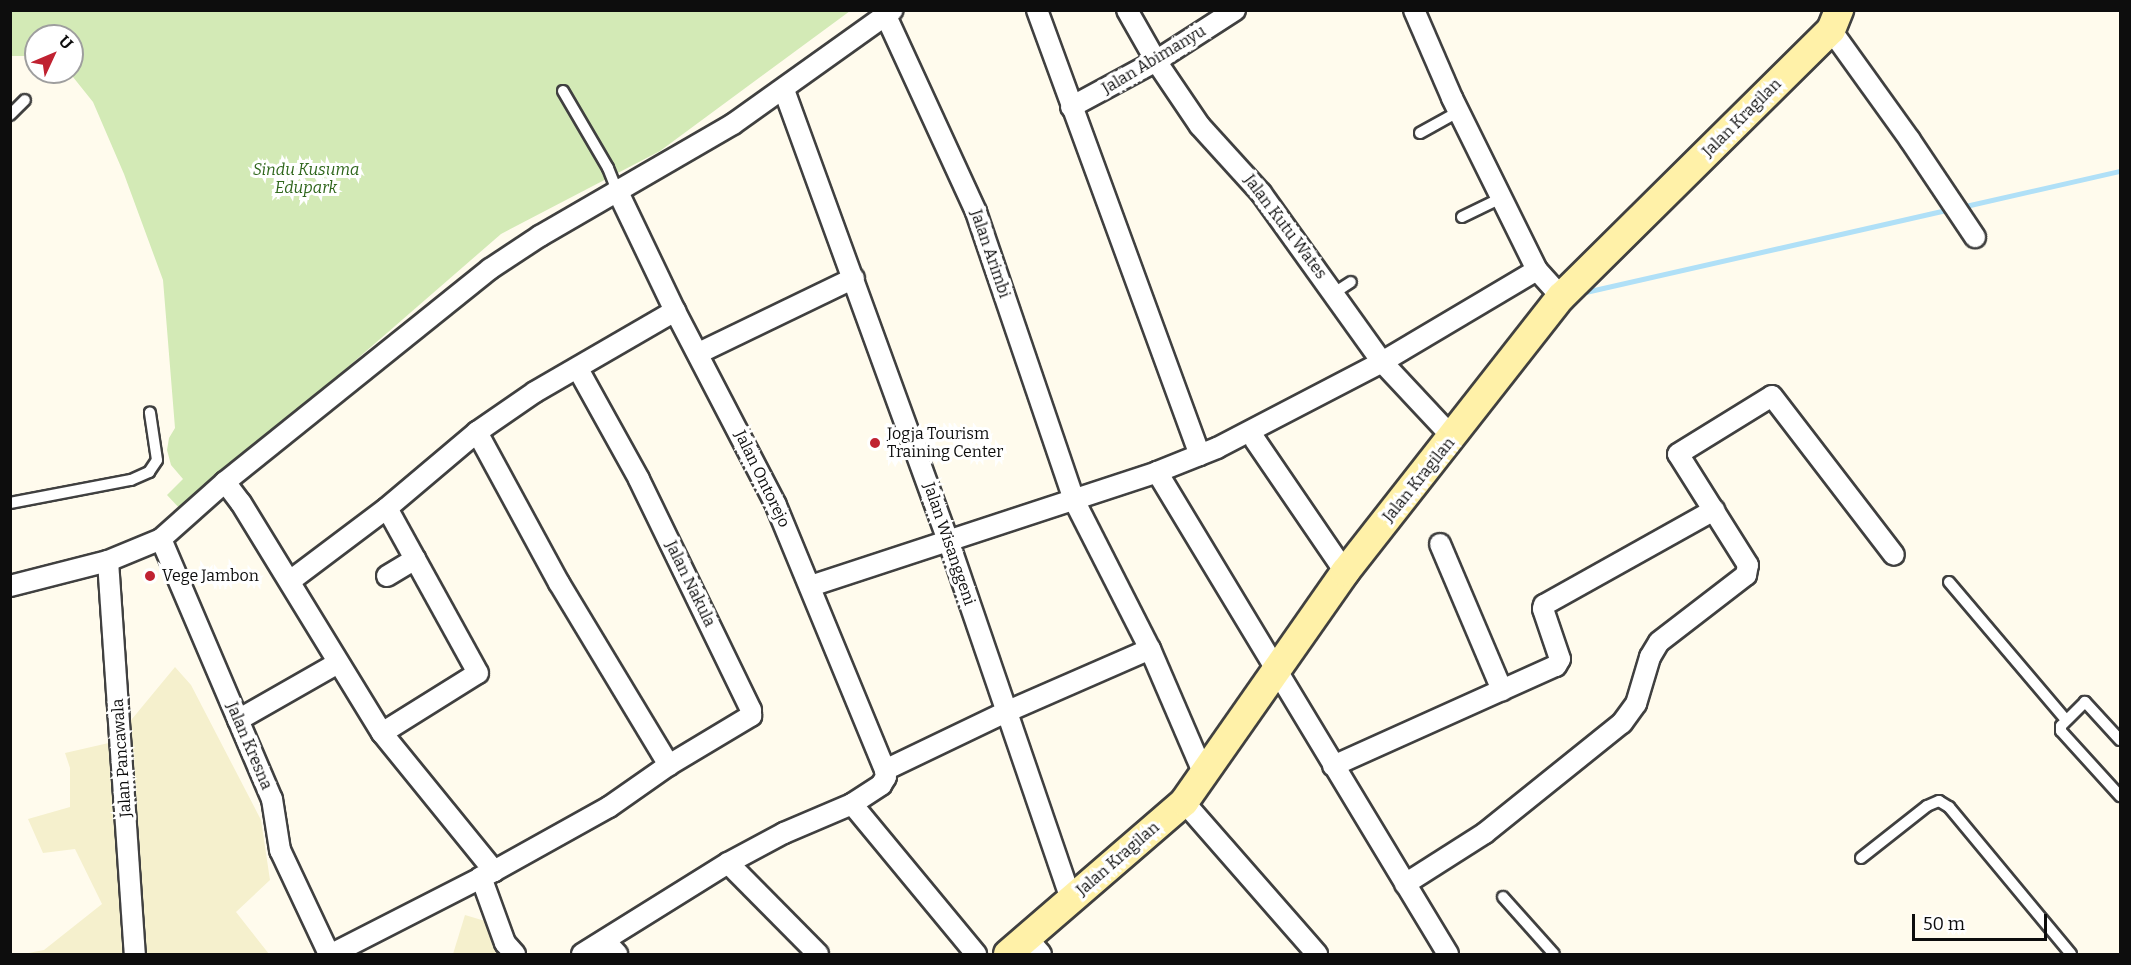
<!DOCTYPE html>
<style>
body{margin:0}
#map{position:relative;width:2131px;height:965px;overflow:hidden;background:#fffbed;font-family:Bitter,serif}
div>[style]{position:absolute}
.farmland>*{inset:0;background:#f5f0cd}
.green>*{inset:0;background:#d3eab6}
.stream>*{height:5px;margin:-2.5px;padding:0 2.5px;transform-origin:2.5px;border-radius:2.5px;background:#b0e0f7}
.roads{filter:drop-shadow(2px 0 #404040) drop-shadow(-2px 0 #404040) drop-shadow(0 2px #404040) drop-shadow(0 -2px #404040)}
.lane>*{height:10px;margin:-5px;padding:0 5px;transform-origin:5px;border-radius:5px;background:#fff}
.street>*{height:20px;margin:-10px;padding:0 10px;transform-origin:10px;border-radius:10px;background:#fff}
.secondary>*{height:28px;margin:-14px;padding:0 14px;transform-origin:14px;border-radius:14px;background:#fff1a8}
.dots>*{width:16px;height:16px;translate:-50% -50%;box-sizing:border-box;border:3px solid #fff;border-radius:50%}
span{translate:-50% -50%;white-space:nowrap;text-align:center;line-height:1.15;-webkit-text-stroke:6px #fff;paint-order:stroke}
.street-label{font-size:16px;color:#0d0d0d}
.park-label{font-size:16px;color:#2f661c;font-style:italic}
.poi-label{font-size:16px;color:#0d0d0d}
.left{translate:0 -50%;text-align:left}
.frame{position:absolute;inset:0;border:12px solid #0d0d0d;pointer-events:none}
.north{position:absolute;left:24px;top:24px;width:60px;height:60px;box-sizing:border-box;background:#fff;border:2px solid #9e9e9e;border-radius:50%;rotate:46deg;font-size:16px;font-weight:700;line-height:24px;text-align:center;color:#0d0d0d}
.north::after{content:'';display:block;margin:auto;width:21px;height:27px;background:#c02231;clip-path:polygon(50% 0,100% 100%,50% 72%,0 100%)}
.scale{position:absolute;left:1912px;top:914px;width:135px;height:27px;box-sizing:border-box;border:3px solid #0d0d0d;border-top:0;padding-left:8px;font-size:18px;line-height:21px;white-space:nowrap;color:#0d0d0d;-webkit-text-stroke:4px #fff;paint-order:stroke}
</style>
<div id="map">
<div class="farmland">
<i style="clip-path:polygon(175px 667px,191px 685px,261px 820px,270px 880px,236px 912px,269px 954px,23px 954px,44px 950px,102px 904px,75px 849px,43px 853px,28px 819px,70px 807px,70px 768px,65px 753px,113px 742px)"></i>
<i style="clip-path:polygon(465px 915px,495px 924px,503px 954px,453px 954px)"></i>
</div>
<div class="green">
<i style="clip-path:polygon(11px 11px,850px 11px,660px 151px,501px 234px,182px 511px,167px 495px,183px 479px,171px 465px,167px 450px,169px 438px,175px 428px,163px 280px,124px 174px,93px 102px,69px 72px,72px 72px,72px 36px,36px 36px,36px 56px,11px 56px)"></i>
</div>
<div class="stream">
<i style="left:1961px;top:207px;width:163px;rotate:-12.8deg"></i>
<i style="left:1581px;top:293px;width:380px;rotate:-12.8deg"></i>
</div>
<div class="roads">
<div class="lane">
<i style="left:563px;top:91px;width:89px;rotate:59.7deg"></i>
<i style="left:608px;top:168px;width:24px;rotate:68deg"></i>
<i style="left:10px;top:115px;width:21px;rotate:-45deg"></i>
<i style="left:1420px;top:133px;width:43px;rotate:-28.9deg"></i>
<i style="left:1462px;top:217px;width:43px;rotate:-26deg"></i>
<i style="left:1334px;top:293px;width:20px;rotate:-33deg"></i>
<i style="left:10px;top:503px;width:123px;rotate:-10.8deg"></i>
<i style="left:131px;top:480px;width:20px;rotate:-24deg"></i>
<i style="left:149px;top:472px;width:14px;rotate:-56deg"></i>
<i style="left:157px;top:460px;width:48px;rotate:-98.5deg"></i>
<i style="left:1949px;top:582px;width:180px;rotate:49.7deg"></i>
<i style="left:2120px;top:740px;width:52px;rotate:-132.6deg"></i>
<i style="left:2085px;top:702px;width:34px;rotate:135deg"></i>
<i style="left:2061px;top:726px;width:5px;rotate:90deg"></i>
<i style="left:2061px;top:731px;width:88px;rotate:47.8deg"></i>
<i style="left:1861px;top:858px;width:84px;rotate:-38.2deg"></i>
<i style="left:1927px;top:806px;width:13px;rotate:-23deg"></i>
<i style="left:1939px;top:801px;width:12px;rotate:31deg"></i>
<i style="left:1949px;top:807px;width:191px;rotate:50.3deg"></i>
<i style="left:1503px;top:897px;width:76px;rotate:48.2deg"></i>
</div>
<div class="street">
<i style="left:1037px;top:10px;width:474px;rotate:69.9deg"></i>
<i style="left:1127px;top:10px;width:59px;rotate:60.4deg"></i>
<i style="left:1156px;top:61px;width:78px;rotate:55.9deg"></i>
<i style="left:1200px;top:126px;width:91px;rotate:47.7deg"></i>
<i style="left:1261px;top:193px;width:208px;rotate:54.4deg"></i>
<i style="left:1382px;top:362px;width:104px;rotate:46.9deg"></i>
<i style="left:1414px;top:10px;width:96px;rotate:66.6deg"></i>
<i style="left:1452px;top:98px;width:192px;rotate:63.7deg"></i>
<i style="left:1537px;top:270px;width:36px;rotate:48deg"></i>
<i style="left:886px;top:16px;width:216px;rotate:65.3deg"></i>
<i style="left:976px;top:212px;width:304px;rotate:71.2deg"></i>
<i style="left:1074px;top:500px;width:167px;rotate:63deg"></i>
<i style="left:1150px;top:649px;width:134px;rotate:66.7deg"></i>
<i style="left:1831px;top:30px;width:135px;rotate:54.3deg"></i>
<i style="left:1910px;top:140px;width:117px;rotate:56.2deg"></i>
<i style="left:784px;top:90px;width:479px;rotate:70deg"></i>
<i style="left:948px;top:540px;width:380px;rotate:71.1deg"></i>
<i style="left:1071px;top:107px;width:97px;rotate:-28.4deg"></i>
<i style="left:1156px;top:61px;width:94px;rotate:-32.8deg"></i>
<i style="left:699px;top:353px;width:172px;rotate:-25.8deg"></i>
<i style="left:477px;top:432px;width:172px;rotate:61.5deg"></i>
<i style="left:559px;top:583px;width:213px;rotate:58.9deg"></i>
<i style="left:1255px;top:440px;width:160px;rotate:55.7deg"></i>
<i style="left:1157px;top:472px;width:563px;rotate:58.88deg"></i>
<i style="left:225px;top:482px;width:26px;rotate:53deg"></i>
<i style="left:241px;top:503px;width:270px;rotate:58.5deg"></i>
<i style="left:382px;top:733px;width:178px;rotate:50.9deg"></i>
<i style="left:161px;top:539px;width:283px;rotate:66.9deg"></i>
<i style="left:272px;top:799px;width:52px;rotate:81.1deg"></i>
<i style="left:280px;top:850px;width:115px;rotate:64.8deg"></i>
<i style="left:1440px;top:544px;width:159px;rotate:67deg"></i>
<i style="left:108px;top:561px;width:394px;rotate:86.1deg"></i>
<i style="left:387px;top:576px;width:33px;rotate:-31deg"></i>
<i style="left:290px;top:581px;width:121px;rotate:-37deg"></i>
<i style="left:387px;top:508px;width:118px;rotate:-40.2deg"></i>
<i style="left:477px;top:432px;width:70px;rotate:-34.6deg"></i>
<i style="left:535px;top:392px;width:162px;rotate:-30.1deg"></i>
<i style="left:10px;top:586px;width:101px;rotate:-14.3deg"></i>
<i style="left:108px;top:561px;width:57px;rotate:-22.5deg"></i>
<i style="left:161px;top:539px;width:86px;rotate:-41.7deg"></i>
<i style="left:225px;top:482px;width:340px;rotate:-38.8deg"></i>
<i style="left:490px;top:269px;width:60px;rotate:-33.4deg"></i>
<i style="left:540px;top:236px;width:223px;rotate:-30.1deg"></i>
<i style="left:733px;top:124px;width:196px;rotate:-35.5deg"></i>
<i style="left:811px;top:586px;width:364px;rotate:-18.2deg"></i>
<i style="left:1157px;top:472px;width:65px;rotate:-21.8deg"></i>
<i style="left:1217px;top:448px;width:186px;rotate:-27.5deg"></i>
<i style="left:1382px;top:362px;width:180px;rotate:-30.7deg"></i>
<i style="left:238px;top:720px;width:115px;rotate:-29.7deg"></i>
<i style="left:382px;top:733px;width:113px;rotate:-32deg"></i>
<i style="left:478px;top:673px;width:188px;rotate:-118.9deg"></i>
<i style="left:1333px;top:766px;width:244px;rotate:-24.2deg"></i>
<i style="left:1556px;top:666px;width:8px;rotate:-60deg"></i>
<i style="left:1560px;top:659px;width:53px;rotate:-108.8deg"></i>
<i style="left:1543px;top:609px;width:4px;rotate:-76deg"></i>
<i style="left:1544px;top:605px;width:195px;rotate:-29.2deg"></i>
<i style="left:885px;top:770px;width:134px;rotate:-25.6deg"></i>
<i style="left:1006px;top:712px;width:157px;rotate:-23.6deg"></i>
<i style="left:1184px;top:802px;width:202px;rotate:48.8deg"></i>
<i style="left:852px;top:804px;width:195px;rotate:50.4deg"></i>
<i style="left:728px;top:863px;width:128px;rotate:45.3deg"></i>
<i style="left:481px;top:877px;width:70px;rotate:70deg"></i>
<i style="left:505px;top:943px;width:15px;rotate:48deg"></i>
<i style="left:1405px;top:884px;width:95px;rotate:-32.5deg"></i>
<i style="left:1485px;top:833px;width:176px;rotate:-38.8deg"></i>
<i style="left:1622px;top:723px;width:24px;rotate:-54deg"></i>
<i style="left:1636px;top:704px;width:49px;rotate:-73.4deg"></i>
<i style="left:1650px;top:657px;width:17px;rotate:-59deg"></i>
<i style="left:1659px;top:642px;width:110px;rotate:-37.6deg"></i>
<i style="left:1746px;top:575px;width:10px;rotate:-79deg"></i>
<i style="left:1748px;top:565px;width:131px;rotate:-122.2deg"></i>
<i style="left:1678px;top:454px;width:110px;rotate:-31.7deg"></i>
<i style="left:1772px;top:396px;width:200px;rotate:52.5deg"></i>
<i style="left:1027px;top:938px;width:21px;rotate:49deg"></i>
<i style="left:605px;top:941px;width:18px;rotate:47deg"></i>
<i style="left:332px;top:954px;width:182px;rotate:-27.1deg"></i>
<i style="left:494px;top:871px;width:132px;rotate:-29.1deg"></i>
<i style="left:609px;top:807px;width:73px;rotate:-35deg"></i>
<i style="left:669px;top:765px;width:96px;rotate:-30.9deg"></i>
<i style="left:751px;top:716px;width:6px;rotate:-90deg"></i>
<i style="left:751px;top:710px;width:257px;rotate:-115.9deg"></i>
<i style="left:639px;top:479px;width:126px;rotate:-119deg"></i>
<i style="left:582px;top:954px;width:172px;rotate:-31.9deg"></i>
<i style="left:728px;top:863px;width:64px;rotate:-28.2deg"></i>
<i style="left:784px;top:833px;width:74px;rotate:-23.1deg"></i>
<i style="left:852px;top:804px;width:35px;rotate:-33deg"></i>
<i style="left:881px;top:785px;width:9px;rotate:-58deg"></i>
<i style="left:886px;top:777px;width:7px;rotate:-98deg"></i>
<i style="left:885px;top:770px;width:287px;rotate:-112.4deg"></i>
<i style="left:776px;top:505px;width:219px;rotate:-117.5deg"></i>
<i style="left:675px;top:311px;width:134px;rotate:-115.6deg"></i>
</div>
<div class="secondary">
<i style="left:1008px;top:954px;width:233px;rotate:-40.8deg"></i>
<i style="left:1184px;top:802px;width:281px;rotate:-55deg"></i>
<i style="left:1345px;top:572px;width:350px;rotate:-51.9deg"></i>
<i style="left:1561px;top:297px;width:380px;rotate:-44.7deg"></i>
<i style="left:1831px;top:30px;width:22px;rotate:-68deg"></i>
</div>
</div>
<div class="dots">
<i style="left:875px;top:443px;background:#c02231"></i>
<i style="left:150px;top:576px;background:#c02231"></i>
</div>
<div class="street-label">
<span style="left:1154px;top:60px;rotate:-31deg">Jalan Abimanyu</span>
<span style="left:1742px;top:118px;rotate:-45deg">Jalan Kragilan</span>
<span style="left:1285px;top:227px;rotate:53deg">Jalan Kutu Wates</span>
<span style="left:990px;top:254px;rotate:71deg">Jalan Arimbi</span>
<span style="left:762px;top:479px;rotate:64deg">Jalan Ontorejo</span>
<span style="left:1419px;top:480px;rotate:-51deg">Jalan Kragilan</span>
<span style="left:949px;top:544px;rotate:71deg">Jalan Wisanggeni</span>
<span style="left:690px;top:584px;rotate:64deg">Jalan Nakula</span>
<span style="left:249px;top:746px;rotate:67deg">Jalan Kresna</span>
<span style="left:122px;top:758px;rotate:-94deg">Jalan Pancawala</span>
<span style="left:1118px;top:859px;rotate:-41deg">Jalan Kragilan</span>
</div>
<div class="park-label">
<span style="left:306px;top:179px">Sindu Kusuma<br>Edupark</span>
</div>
<div class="poi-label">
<span class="left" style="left:887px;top:443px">Jogja Tourism<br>Training Center</span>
<span class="left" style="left:162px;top:576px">Vege Jambon</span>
</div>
<div class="frame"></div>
<div class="north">U</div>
<div class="scale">50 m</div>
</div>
